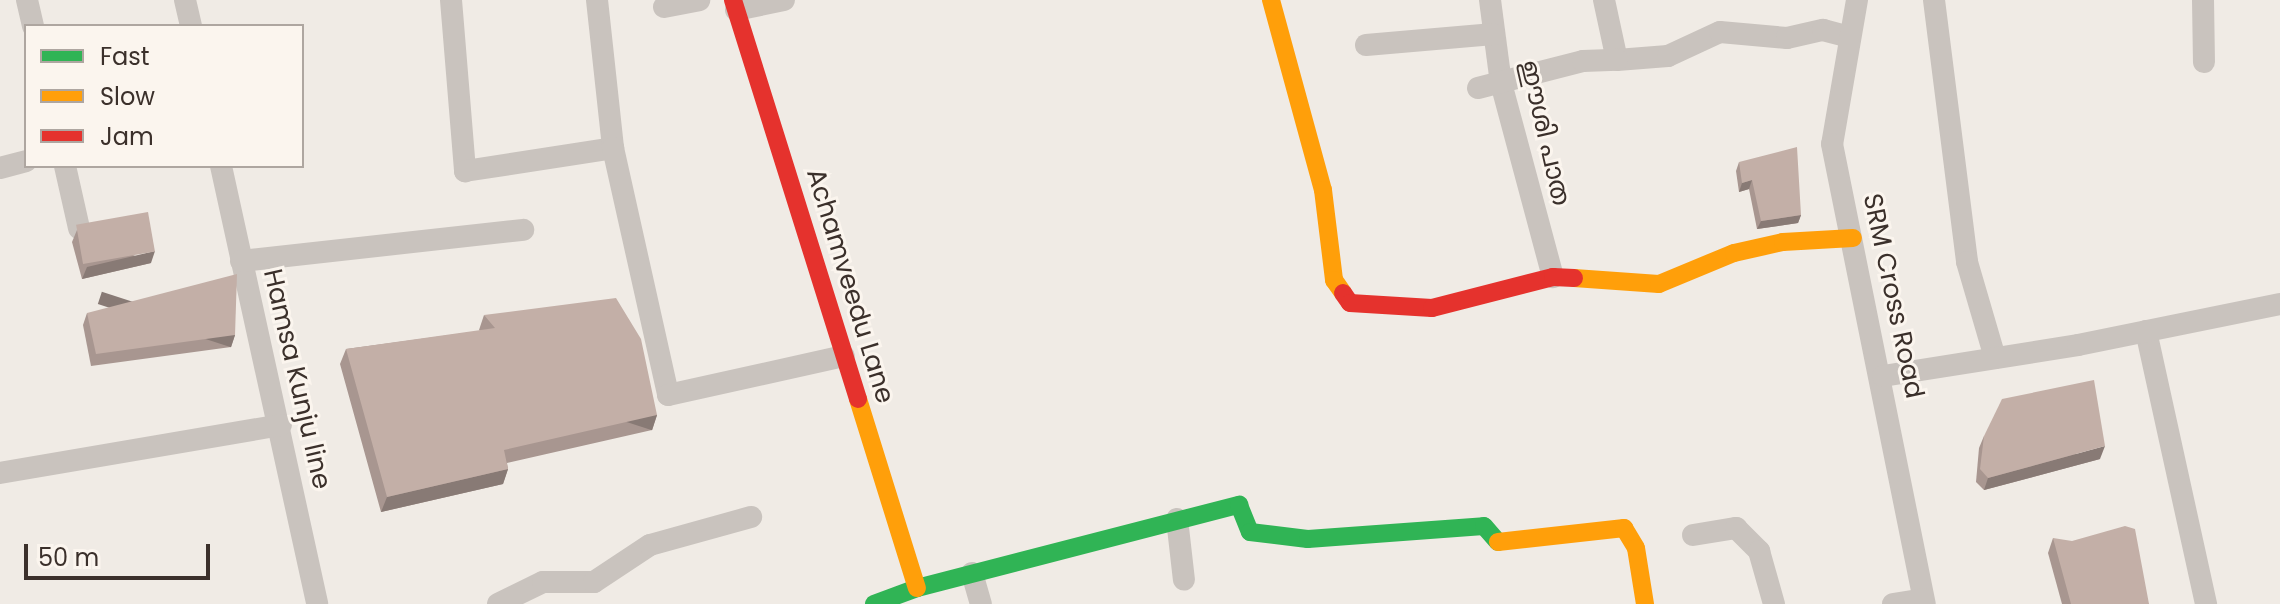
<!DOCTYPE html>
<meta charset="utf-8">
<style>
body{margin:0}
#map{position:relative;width:2280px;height:604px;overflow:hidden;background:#f0ebe5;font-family:Poppins,"Noto Sans Malayalam",sans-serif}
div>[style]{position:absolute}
.street>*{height:22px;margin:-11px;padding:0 11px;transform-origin:11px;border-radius:11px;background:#c9c3be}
.fast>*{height:18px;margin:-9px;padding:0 9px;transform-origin:9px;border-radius:9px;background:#30b455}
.slow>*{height:18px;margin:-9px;padding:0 9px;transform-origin:9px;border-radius:9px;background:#ff9f0a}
.jam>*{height:18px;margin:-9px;padding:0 9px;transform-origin:9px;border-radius:9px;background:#e5322d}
.wall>*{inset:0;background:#a89690}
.shaded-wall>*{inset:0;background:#887a75;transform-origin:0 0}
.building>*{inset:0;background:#c3afa7;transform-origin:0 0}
span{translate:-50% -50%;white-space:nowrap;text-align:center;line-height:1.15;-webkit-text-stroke:6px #fbf5ee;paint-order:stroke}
.street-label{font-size:26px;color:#3b302b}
.legend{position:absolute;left:24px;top:24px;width:280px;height:144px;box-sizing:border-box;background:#fbf5ee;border:2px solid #aea6a0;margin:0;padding:10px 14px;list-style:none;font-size:24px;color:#3b302b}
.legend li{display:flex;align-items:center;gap:16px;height:40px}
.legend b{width:40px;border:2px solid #aea6a0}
.scale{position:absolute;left:24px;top:544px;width:186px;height:36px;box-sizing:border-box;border:4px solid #3b302b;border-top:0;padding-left:10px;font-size:24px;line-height:28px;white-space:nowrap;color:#3b302b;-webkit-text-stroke:6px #fbf5ee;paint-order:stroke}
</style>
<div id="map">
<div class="street">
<i style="left:27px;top:0;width:27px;rotate:77deg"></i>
<i style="left:185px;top:0;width:27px;rotate:77deg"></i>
<i style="left:451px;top:0;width:172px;rotate:85.3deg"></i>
<i style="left:465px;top:171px;width:150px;rotate:-8.8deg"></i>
<i style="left:597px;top:0;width:149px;rotate:83.8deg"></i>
<i style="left:613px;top:148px;width:253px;rotate:77.4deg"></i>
<i style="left:668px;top:395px;width:180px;rotate:-12.5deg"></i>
<i style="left:1490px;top:0;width:84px;rotate:82.5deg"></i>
<i style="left:1501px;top:83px;width:201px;rotate:75deg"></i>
<i style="left:1604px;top:0;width:61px;rotate:77.8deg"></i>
<i style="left:1617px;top:60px;width:51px;rotate:-4.5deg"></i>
<i style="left:1668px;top:56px;width:57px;rotate:-24.8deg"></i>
<i style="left:1720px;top:32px;width:67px;rotate:5.1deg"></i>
<i style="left:1787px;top:38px;width:37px;rotate:-13deg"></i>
<i style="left:1823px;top:30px;width:28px;rotate:15deg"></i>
<i style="left:1857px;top:0;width:146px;rotate:99.8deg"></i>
<i style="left:1832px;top:144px;width:469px;rotate:78.6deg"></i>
<i style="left:1934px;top:0;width:264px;rotate:82.8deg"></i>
<i style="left:1967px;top:262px;width:100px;rotate:73.7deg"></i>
<i style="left:2203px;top:0;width:62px;rotate:89.1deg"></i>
<i style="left:664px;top:7px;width:36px;rotate:-11deg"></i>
<i style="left:736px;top:10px;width:49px;rotate:-11.8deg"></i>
<i style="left:1366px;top:45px;width:128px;rotate:-4.9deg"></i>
<i style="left:1478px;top:88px;width:108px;rotate:-14.4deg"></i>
<i style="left:1583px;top:61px;width:34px;rotate:-2deg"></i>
<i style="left:65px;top:166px;width:64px;rotate:77.3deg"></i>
<i style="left:221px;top:166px;width:448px;rotate:77.6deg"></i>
<i style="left:0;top:168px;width:27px;rotate:-15deg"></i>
<i style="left:241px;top:261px;width:284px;rotate:-6.3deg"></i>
<i style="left:2146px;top:331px;width:280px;rotate:77.6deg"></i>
<i style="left:1883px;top:376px;width:197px;rotate:-9deg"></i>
<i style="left:2078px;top:345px;width:206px;rotate:-11.5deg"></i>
<i style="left:0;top:473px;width:285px;rotate:-9.7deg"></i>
<i style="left:1177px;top:519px;width:61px;rotate:83.5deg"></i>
<i style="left:1693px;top:535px;width:44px;rotate:-9.2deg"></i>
<i style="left:1736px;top:528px;width:33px;rotate:45deg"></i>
<i style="left:1759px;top:551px;width:55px;rotate:74.2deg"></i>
<i style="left:972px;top:573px;width:32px;rotate:74deg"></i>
<i style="left:498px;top:604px;width:50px;rotate:-26.1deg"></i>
<i style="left:543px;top:582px;width:51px"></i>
<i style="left:594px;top:582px;width:67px;rotate:-33.5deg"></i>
<i style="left:650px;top:545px;width:105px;rotate:-15.5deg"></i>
<i style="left:1893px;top:604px;width:30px;rotate:-9deg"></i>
</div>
<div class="fast">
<i style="left:874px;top:604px;width:46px;rotate:-20.4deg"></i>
<i style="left:917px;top:588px;width:333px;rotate:-14.5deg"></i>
<i style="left:1239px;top:505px;width:29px;rotate:68deg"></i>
<i style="left:1250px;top:532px;width:58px;rotate:6.9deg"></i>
<i style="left:1308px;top:539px;width:176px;rotate:-4.2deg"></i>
<i style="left:1484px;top:526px;width:21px;rotate:49deg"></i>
</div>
<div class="slow">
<i style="left:1271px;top:0;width:197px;rotate:74.7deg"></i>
<i style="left:1323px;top:190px;width:91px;rotate:83deg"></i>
<i style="left:1334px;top:280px;width:16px;rotate:55deg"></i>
<i style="left:1574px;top:278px;width:85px;rotate:4deg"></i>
<i style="left:1659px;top:284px;width:81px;rotate:-22.5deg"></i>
<i style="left:1734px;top:253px;width:50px;rotate:-12.7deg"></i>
<i style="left:1783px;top:242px;width:70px;rotate:-3.3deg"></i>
<i style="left:858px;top:399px;width:198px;rotate:72.7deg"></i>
<i style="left:1498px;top:542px;width:127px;rotate:-6.3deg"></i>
<i style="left:1624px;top:528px;width:23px;rotate:59deg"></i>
<i style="left:1636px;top:548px;width:57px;rotate:80.9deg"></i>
</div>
<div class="jam">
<i style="left:733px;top:0;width:418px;rotate:72.6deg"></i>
<i style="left:1343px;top:293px;width:12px;rotate:55deg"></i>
<i style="left:1350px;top:303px;width:82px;rotate:3.5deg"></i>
<i style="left:1432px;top:308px;width:125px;rotate:-14.4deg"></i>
<i style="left:1553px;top:277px;width:21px;rotate:3deg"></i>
</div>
<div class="wall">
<i style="clip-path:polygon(1739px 162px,1801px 215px,1798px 223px,1757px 229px,1749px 189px,1739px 192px,1736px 171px)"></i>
<i style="clip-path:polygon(77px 230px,151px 263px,82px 279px,72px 242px)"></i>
<i style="clip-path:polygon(87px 313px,235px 335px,231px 347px,91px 366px,83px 325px)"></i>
<i style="clip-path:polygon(484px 315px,657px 415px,652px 430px,507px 463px,508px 469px,503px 484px,381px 512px,340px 364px,346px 349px,480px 331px,479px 330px)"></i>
<i style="clip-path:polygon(1984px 436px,2100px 459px,1984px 490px,1976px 482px,1979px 448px)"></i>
<i style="clip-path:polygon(2053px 538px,2149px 604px,2062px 604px,2048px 553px)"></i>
</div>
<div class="shaded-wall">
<i style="clip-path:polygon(1752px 180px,1749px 189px,1739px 192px,1742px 183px)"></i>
<i style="clip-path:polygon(1801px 215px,1798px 223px,1757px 229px,1761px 221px)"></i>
<i style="clip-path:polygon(155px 251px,151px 263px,82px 279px,87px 267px)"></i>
<i style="left:235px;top:335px;width:13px;height:140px;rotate:108deg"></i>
<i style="left:657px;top:415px;width:16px;height:157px;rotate:108deg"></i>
<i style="clip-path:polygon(2105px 446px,2100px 459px,1984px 490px,1988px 478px)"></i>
<i style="clip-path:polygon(508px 469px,503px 484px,381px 512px,387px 497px)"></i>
</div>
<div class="building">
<i style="clip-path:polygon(1797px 147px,1801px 215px,1761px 221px,1752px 180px,1742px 183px,1739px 162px)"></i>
<i style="left:148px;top:212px;width:40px;height:73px;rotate:80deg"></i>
<i style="clip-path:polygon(237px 274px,235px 335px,96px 354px,87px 313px)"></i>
<i style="clip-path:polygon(616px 298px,641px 339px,657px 415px,504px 450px,508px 469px,387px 497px,346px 349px,495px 328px,484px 315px)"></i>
<i style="clip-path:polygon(2094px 380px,2105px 446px,1988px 478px,1980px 469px,1984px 436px,2002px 399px)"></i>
<i style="clip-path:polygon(2125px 526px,2135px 529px,2149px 604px,2071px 604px,2053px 538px,2072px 541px)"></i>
</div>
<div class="street-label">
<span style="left:1545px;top:133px;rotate:77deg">ഈശി പാത</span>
<span style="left:850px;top:286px;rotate:73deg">Achamveedu Lane</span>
<span style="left:1893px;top:296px;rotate:78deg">SRM Cross Road</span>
<span style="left:297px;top:379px;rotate:77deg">Hamsa Kunju line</span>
</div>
<ul class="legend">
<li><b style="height:10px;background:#30b455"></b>Fast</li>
<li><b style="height:10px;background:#ff9f0a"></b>Slow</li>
<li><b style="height:10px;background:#e5322d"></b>Jam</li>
</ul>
<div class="scale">50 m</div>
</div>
